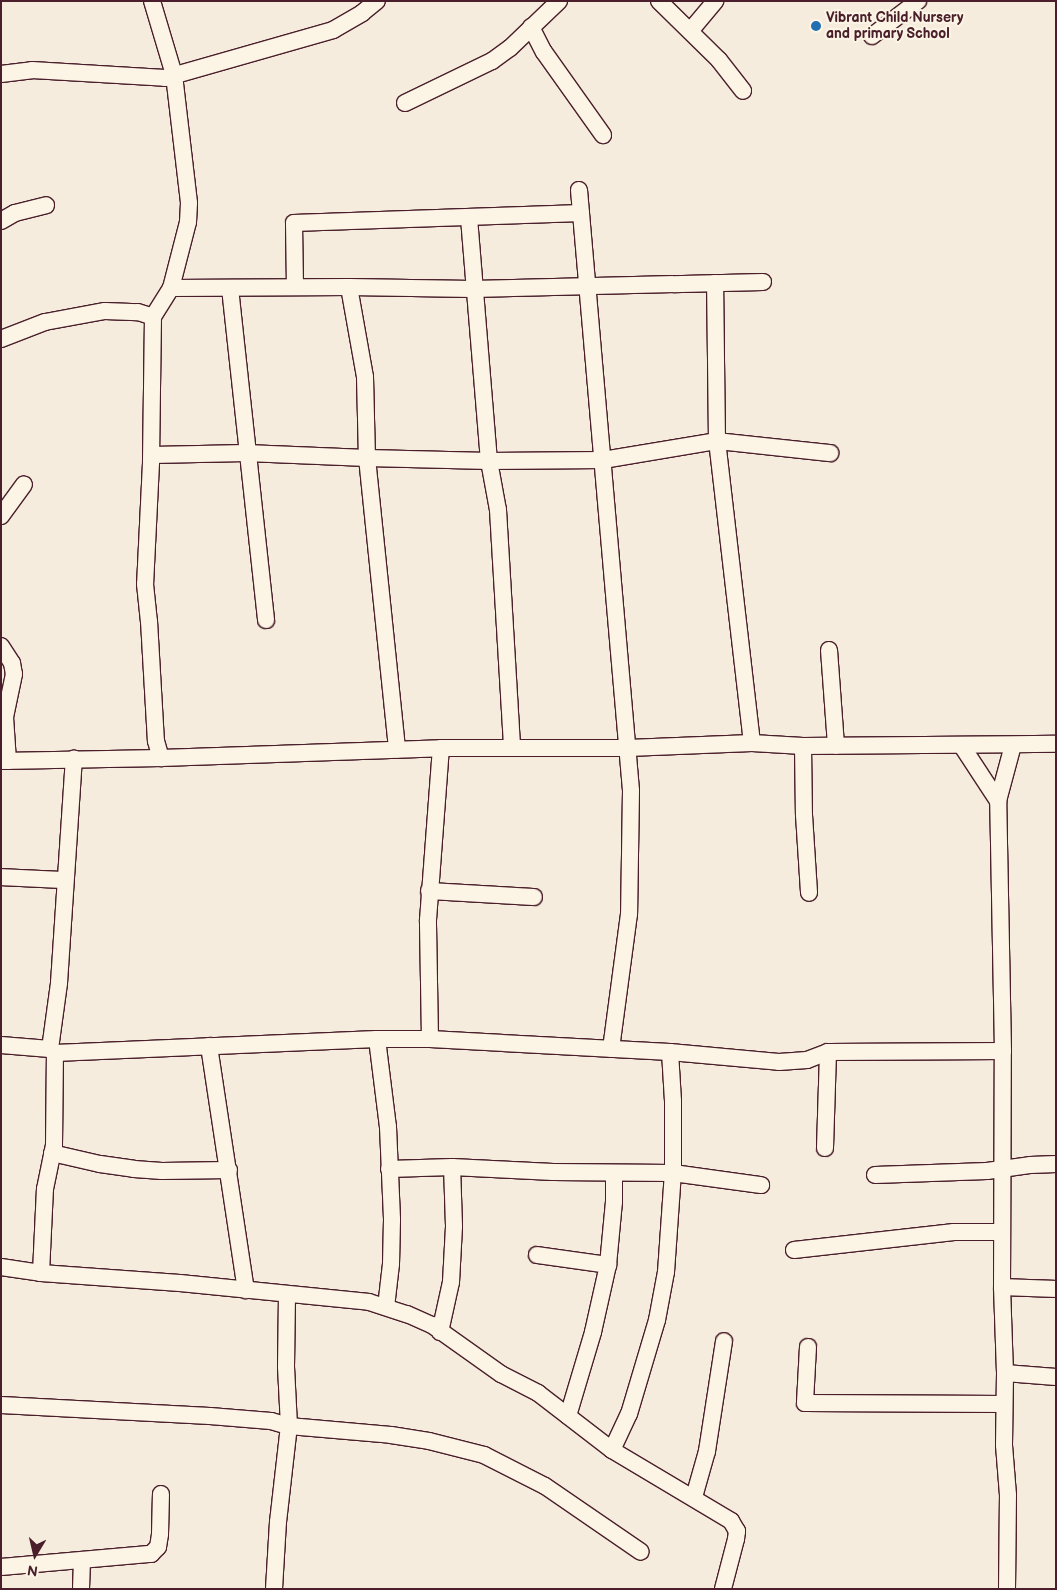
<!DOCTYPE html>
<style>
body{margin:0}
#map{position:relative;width:1057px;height:1590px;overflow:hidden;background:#f5ecde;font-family:"Balsamiq Sans",sans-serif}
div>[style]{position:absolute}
.roads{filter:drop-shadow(1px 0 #4a1f2b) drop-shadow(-1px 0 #4a1f2b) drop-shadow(0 1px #4a1f2b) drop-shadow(0 -1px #4a1f2b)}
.minor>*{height:16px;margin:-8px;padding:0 8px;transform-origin:8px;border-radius:8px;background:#fcf5e5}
.dots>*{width:14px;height:14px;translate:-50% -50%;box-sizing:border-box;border:2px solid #fcf5e5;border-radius:50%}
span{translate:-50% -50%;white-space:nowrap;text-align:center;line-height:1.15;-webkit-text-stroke:4px #fcf5e5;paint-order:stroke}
.poi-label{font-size:14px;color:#4a1f2b;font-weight:700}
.left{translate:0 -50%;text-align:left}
.frame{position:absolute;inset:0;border:2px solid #4a1f2b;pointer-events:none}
.north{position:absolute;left:10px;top:1530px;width:50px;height:50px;-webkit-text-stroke:4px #fcf5e5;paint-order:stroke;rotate:189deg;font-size:14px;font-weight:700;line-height:20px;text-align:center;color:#4a1f2b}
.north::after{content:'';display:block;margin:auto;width:18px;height:22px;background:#4a1f2b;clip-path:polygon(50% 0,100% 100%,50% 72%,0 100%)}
</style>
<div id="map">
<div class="roads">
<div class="minor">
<i style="left:152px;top:1px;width:77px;rotate:73.4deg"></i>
<i style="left:174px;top:75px;width:129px;rotate:83.3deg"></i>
<i style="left:189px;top:203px;width:19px;rotate:93deg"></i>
<i style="left:188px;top:222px;width:68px;rotate:104.4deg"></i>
<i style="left:171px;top:288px;width:34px;rotate:122deg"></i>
<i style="left:153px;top:317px;width:146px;rotate:90.8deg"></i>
<i style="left:151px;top:463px;width:121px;rotate:92.8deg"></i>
<i style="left:145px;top:584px;width:37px;rotate:84deg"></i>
<i style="left:149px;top:621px;width:120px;rotate:86.7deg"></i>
<i style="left:156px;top:741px;width:18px;rotate:74deg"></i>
<i style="left:659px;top:1px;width:84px;rotate:44.5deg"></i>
<i style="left:719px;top:60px;width:39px;rotate:52deg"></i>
<i style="left:531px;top:27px;width:28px;rotate:63deg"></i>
<i style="left:544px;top:52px;width:102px;rotate:54.6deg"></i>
<i style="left:691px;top:30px;width:38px;rotate:-50deg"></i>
<i style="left:872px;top:36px;width:58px;rotate:-37.3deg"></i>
<i style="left:1px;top:74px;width:31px;rotate:-7deg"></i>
<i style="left:32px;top:70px;width:133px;rotate:3.4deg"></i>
<i style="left:165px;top:78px;width:175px;rotate:-15.9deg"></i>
<i style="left:333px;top:30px;width:34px;rotate:-30deg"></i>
<i style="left:362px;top:13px;width:19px;rotate:-39deg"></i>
<i style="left:405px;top:103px;width:97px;rotate:-25.8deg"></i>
<i style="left:492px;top:61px;width:22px;rotate:-36deg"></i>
<i style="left:510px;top:48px;width:68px;rotate:-43.8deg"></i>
<i style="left:579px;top:190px;width:603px;rotate:85.05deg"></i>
<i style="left:631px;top:791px;width:123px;rotate:90.9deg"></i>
<i style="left:629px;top:914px;width:136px;rotate:97.6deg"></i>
<i style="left:469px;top:218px;width:244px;rotate:85.3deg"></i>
<i style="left:489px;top:461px;width:114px;rotate:-0.5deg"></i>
<i style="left:603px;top:460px;width:116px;rotate:-9.5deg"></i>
<i style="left:717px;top:441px;width:158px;rotate:-90.7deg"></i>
<i style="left:1px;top:221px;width:16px;rotate:-30deg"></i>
<i style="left:15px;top:213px;width:32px;rotate:-14deg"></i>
<i style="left:295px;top:287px;width:64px;rotate:-90.9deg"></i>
<i style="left:294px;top:223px;width:287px;rotate:-2deg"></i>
<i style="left:349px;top:287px;width:91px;rotate:79.9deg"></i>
<i style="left:365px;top:377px;width:81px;rotate:88.6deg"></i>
<i style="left:367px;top:458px;width:122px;rotate:1.4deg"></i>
<i style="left:489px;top:461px;width:50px;rotate:79.6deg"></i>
<i style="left:498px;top:510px;width:237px;rotate:86.6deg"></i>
<i style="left:171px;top:288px;width:178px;rotate:-0.3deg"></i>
<i style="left:349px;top:287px;width:124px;rotate:0.9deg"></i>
<i style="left:473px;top:289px;width:290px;rotate:-1.4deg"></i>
<i style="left:230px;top:288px;width:334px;rotate:83.8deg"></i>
<i style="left:1px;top:339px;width:47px;rotate:-21.1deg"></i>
<i style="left:45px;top:322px;width:61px;rotate:-10.4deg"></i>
<i style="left:105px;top:311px;width:33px;rotate:2deg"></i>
<i style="left:138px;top:312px;width:16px;rotate:18deg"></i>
<i style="left:152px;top:455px;width:94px;rotate:-1.2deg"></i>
<i style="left:246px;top:453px;width:121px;rotate:2.4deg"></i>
<i style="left:367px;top:458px;width:293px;rotate:84.1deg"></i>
<i style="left:1px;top:516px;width:39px;rotate:-54deg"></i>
<i style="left:1px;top:646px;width:20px;rotate:57deg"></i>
<i style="left:12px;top:663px;width:11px;rotate:80deg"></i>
<i style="left:14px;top:674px;width:44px;rotate:101.8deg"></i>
<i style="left:5px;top:717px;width:44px;rotate:86.1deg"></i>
<i style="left:829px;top:650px;width:96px;rotate:85.8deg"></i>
<i style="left:752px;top:743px;width:304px;rotate:-96.6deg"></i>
<i style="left:717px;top:441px;width:114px;rotate:6.1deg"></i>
<i style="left:803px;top:746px;width:69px;rotate:89.2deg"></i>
<i style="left:804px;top:815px;width:78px;rotate:86.3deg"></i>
<i style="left:962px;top:746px;width:66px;rotate:56.8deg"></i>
<i style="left:1px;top:761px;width:160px;rotate:-1.1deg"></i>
<i style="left:161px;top:758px;width:280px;rotate:-2deg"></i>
<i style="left:441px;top:748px;width:187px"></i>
<i style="left:628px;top:748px;width:124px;rotate:-2.3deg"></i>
<i style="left:752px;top:743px;width:51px;rotate:3.4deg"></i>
<i style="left:803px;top:746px;width:253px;rotate:-0.5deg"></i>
<i style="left:1px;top:877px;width:64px;rotate:2.7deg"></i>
<i style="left:429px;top:891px;width:105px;rotate:3.3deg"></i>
<i style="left:377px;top:1039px;width:89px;rotate:82.9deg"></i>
<i style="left:388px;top:1127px;width:93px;rotate:87.5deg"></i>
<i style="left:392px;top:1220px;width:44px;rotate:91.3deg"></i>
<i style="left:391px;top:1264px;width:43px;rotate:96.6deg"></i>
<i style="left:430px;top:1039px;width:119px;rotate:-91deg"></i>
<i style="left:428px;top:920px;width:172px;rotate:-85.7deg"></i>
<i style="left:1px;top:1045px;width:49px;rotate:4.7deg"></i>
<i style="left:50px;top:1049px;width:6px;rotate:39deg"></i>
<i style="left:55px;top:1053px;width:322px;rotate:-2.5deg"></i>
<i style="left:377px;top:1039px;width:53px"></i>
<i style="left:430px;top:1039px;width:240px;rotate:3.1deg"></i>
<i style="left:670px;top:1052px;width:109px;rotate:5.2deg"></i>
<i style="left:779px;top:1062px;width:28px;rotate:-4deg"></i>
<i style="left:807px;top:1060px;width:22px;rotate:-21deg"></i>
<i style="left:828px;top:1052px;width:175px;rotate:-0.3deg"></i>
<i style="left:209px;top:1046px;width:247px;rotate:81.4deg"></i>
<i style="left:50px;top:1049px;width:67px;rotate:-82.2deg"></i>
<i style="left:59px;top:983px;width:225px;rotate:-86.2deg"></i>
<i style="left:825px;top:1148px;width:96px;rotate:-88.2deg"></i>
<i style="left:52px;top:1153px;width:49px;rotate:12.9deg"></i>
<i style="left:100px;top:1164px;width:34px;rotate:8deg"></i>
<i style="left:134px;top:1169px;width:28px;rotate:4deg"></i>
<i style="left:162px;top:1171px;width:67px;rotate:-0.9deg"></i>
<i style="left:389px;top:1169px;width:63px;rotate:-1.8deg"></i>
<i style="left:452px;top:1167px;width:101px;rotate:2.8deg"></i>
<i style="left:553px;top:1172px;width:120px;rotate:0.5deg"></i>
<i style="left:673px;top:1173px;width:89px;rotate:7.8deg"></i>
<i style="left:875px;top:1175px;width:112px;rotate:-2deg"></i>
<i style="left:987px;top:1171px;width:43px;rotate:-7.9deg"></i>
<i style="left:1030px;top:1165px;width:26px;rotate:-2deg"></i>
<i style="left:794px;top:1250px;width:161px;rotate:-6.4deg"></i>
<i style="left:954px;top:1232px;width:47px"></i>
<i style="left:537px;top:1255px;width:72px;rotate:8deg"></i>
<i style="left:1px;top:1267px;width:40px;rotate:8.5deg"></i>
<i style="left:41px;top:1273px;width:139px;rotate:4.1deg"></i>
<i style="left:180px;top:1283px;width:190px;rotate:5.7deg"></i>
<i style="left:369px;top:1302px;width:40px;rotate:18deg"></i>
<i style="left:407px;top:1314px;width:27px;rotate:24deg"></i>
<i style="left:432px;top:1325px;width:85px;rotate:35.4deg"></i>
<i style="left:501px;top:1374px;width:42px;rotate:27.2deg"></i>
<i style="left:538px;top:1393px;width:93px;rotate:37.6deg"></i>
<i style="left:612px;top:1450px;width:139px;rotate:30.8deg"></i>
<i style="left:731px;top:1521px;width:12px;rotate:59deg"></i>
<i style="left:737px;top:1531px;width:8px;rotate:97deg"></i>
<i style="left:736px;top:1539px;width:52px;rotate:104.6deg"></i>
<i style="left:41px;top:1273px;width:84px;rotate:-87.3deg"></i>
<i style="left:45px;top:1189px;width:45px;rotate:-78.4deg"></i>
<i style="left:54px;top:1145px;width:92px;rotate:-89.4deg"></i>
<i style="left:1002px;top:1287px;width:54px;rotate:2.1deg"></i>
<i style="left:440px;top:1332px;width:51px;rotate:-77.6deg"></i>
<i style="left:451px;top:1282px;width:56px;rotate:-86.9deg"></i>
<i style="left:454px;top:1226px;width:59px;rotate:-91.9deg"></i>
<i style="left:808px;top:1347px;width:56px;rotate:93.1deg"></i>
<i style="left:805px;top:1403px;width:199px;rotate:0.3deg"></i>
<i style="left:1005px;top:1373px;width:51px;rotate:4.5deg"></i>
<i style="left:1px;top:1405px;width:209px;rotate:3deg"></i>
<i style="left:210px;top:1416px;width:61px;rotate:4.7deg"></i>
<i style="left:271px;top:1421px;width:18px;rotate:16deg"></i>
<i style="left:568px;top:1416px;width:88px;rotate:-73.4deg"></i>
<i style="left:593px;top:1332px;width:69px;rotate:-77.4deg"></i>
<i style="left:608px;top:1265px;width:63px;rotate:-84.6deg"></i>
<i style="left:614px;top:1202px;width:29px;rotate:-90deg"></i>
<i style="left:289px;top:1426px;width:102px;rotate:5deg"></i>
<i style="left:391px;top:1435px;width:38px;rotate:9deg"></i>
<i style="left:429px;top:1441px;width:57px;rotate:14.3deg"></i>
<i style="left:484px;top:1455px;width:68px;rotate:26.9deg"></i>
<i style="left:545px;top:1486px;width:116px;rotate:34.5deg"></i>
<i style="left:612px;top:1450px;width:40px;rotate:-65deg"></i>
<i style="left:629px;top:1414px;width:98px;rotate:-73.4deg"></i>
<i style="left:657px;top:1320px;width:49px;rotate:-79.4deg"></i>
<i style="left:666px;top:1272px;width:99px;rotate:-86deg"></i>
<i style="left:673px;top:1173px;width:72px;rotate:-90deg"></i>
<i style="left:673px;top:1101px;width:49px;rotate:-93.5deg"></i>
<i style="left:694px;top:1497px;width:48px;rotate:-74.2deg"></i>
<i style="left:707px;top:1451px;width:111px;rotate:-81.2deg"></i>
<i style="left:1px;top:1567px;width:151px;rotate:-5deg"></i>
<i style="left:151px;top:1554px;width:10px;rotate:-45deg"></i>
<i style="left:158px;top:1547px;width:13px;rotate:-81deg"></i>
<i style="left:160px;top:1534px;width:40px;rotate:-88.6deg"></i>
<i style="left:81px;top:1589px;width:27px;rotate:-88deg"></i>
<i style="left:274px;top:1589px;width:67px;rotate:-86.6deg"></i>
<i style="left:278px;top:1522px;width:97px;rotate:-83.5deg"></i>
<i style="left:289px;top:1426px;width:59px;rotate:-92.9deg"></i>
<i style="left:286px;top:1367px;width:72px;rotate:-89.2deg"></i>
<i style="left:1007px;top:1589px;width:94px;rotate:-89.4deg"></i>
<i style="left:1008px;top:1495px;width:50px;rotate:-94.6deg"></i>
<i style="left:1004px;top:1445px;width:72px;rotate:-89.2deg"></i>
<i style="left:1005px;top:1373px;width:86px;rotate:-92deg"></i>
<i style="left:1002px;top:1287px;width:236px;rotate:-89.8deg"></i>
<i style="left:1003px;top:1051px;width:250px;rotate:-91.1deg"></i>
<i style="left:998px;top:801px;width:58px;rotate:-75deg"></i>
</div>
</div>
<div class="dots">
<i style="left:816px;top:26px;background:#1f6fb2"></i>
</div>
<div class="poi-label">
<span class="left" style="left:826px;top:26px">Vibrant Child Nursery<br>and primary School</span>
</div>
<div class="frame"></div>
<div class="north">N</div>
</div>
